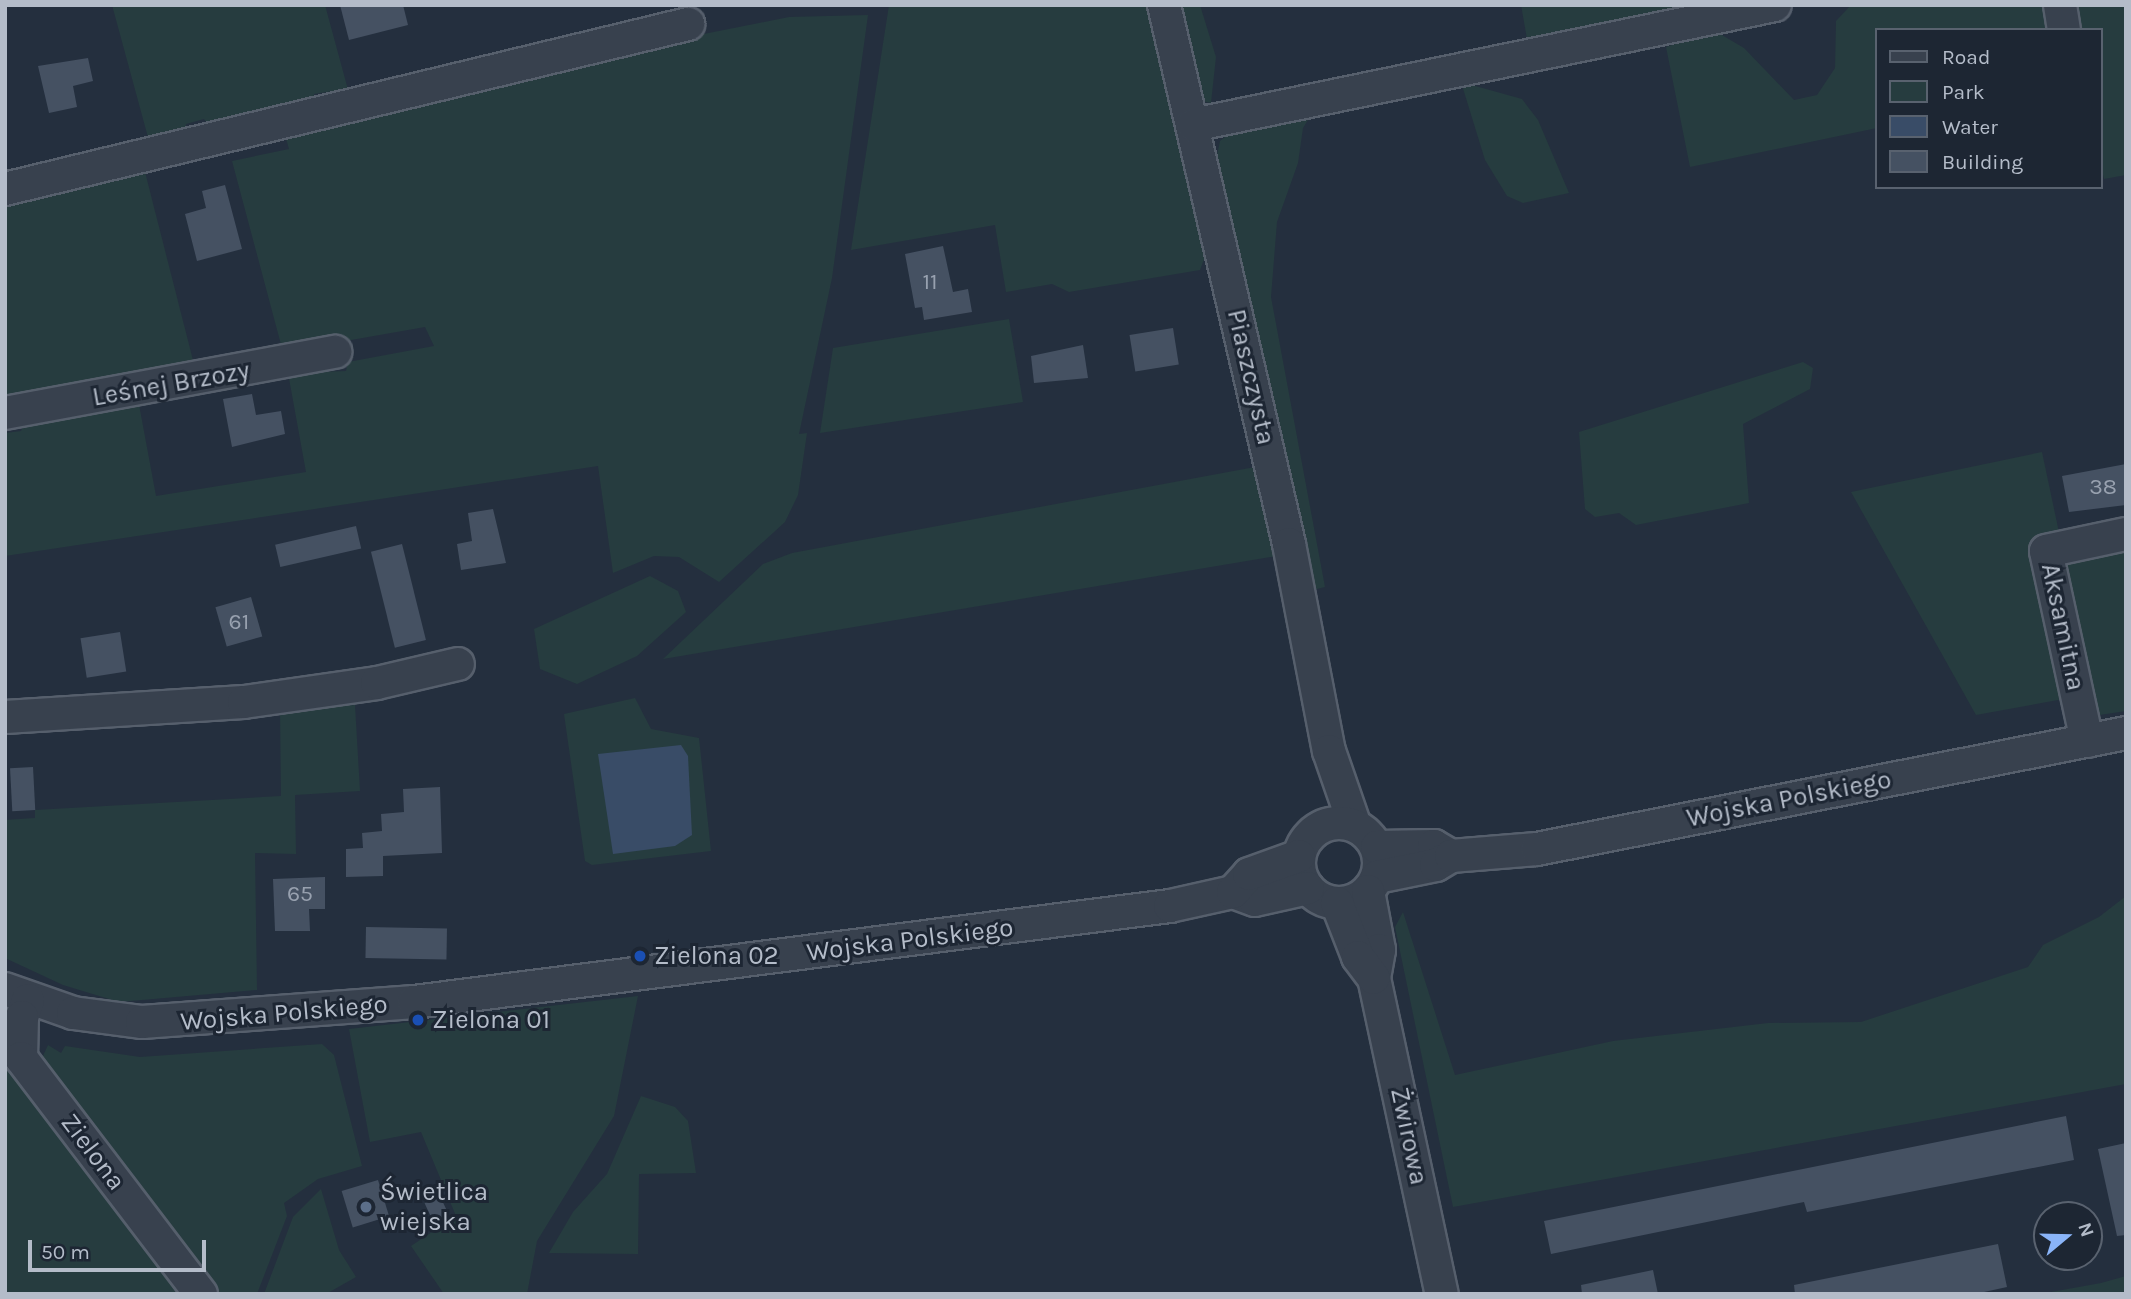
<!DOCTYPE html>
<meta charset="utf-8">
<style>
body{margin:0}
#map{position:relative;width:2131px;height:1299px;overflow:hidden;background:#242f3e;font-family:Karla,sans-serif}
div>[style]{position:absolute}
.green>*{inset:0;background:#263c3f}
.water>*{inset:0;background:#394c67}
.building>*{inset:0;background:#455162;transform-origin:0 0}
.roads{filter:drop-shadow(2px 0 #565f6c) drop-shadow(-2px 0 #565f6c) drop-shadow(0 2px #565f6c) drop-shadow(0 -2px #565f6c)}
.minor>*{height:32px;margin:-16px;padding:0 16px;transform-origin:16px;border-radius:16px;background:#38414e}
.minor>.ring{margin:-16px;padding:0;box-sizing:content-box;background:none;border:32px solid #38414e;border-radius:50%}
.dots>*{width:19px;height:19px;translate:-50% -50%;box-sizing:border-box;border:4px solid #1d2633;border-radius:50%}
span{translate:-50% -50%;white-space:nowrap;text-align:center;line-height:1.15;-webkit-text-stroke:6px #1d2633;paint-order:stroke}
.number-label{font-size:23px;color:#98a1af}
.number-label span{-webkit-text-stroke-width:0}
.street-label{font-size:26px;color:#b4bcc9}
.poi-label{font-size:26px;color:#b4bcc9}
.left{translate:0 -50%;text-align:left}
.frame{position:absolute;inset:0;border:7px solid #b4bcc9;pointer-events:none}
.legend{position:absolute;left:1875px;top:28px;width:228px;height:161px;box-sizing:border-box;background:#1d2633;border:2px solid #59626f;margin:0;padding:9px 12px;list-style:none;font-size:21px;color:#b4bcc9}
.legend li{display:flex;align-items:center;gap:14px;height:35px}
.legend b{width:35px;border:2px solid #59626f}
.north{position:absolute;left:2033px;top:1201px;width:70px;height:70px;box-sizing:border-box;background:#1d2633;border:2px solid #59626f;border-radius:50%;rotate:71deg;font-size:19px;font-weight:700;line-height:28px;text-align:center;color:#b4bcc9}
.north::after{content:'';display:block;margin:auto;width:24px;height:32px;background:#8ab4f8;clip-path:polygon(50% 0,100% 100%,50% 72%,0 100%)}
.scale{position:absolute;left:28px;top:1240px;width:178px;height:32px;box-sizing:border-box;border:4px solid #b4bcc9;border-top:0;padding-left:9px;font-size:21px;line-height:24px;white-space:nowrap;color:#b4bcc9;-webkit-text-stroke:5px #1d2633;paint-order:stroke}
</style>
<div id="map">
<div class="green">
<i style="clip-path:polygon(112px 5px,325px 5px,350px 97px,340px 99px,333px 91px,314px 94px,313px 106px,212px 130px,204px 119px,186px 124px,184px 136px,149px 141px)"></i>
<i style="clip-path:polygon(889px 5px,1151px 5px,1206px 254px,1200px 270px,1069px 292px,1052px 284px,1006px 292px,995px 225px,851px 250px)"></i>
<i style="clip-path:polygon(1175px 5px,1200px 5px,1216px 57px,1211px 103px,1197px 100px)"></i>
<i style="clip-path:polygon(1521px 5px,1687px 5px,1680px 12px,1527px 39px)"></i>
<i style="clip-path:polygon(1851px 5px,2055px 5px,2059px 30px,1877px 30px,1877px 128px,1690px 167px,1666px 47px,1715px 31px,1744px 48px,1794px 100px,1817px 95px,1835px 68px,1836px 21px)"></i>
<i style="clip-path:polygon(2066px 5px,2126px 5px,2126px 175px,2104px 179px,2101px 166px,2101px 30px,2071px 30px)"></i>
<i style="clip-path:polygon(868px 15px,832px 278px,799px 434px,807px 433px,798px 495px,785px 522px,719px 582px,679px 557px,654px 556px,613px 573px,598px 466px,5px 556px,5px 433px,21px 431px,25px 421px,138px 399px,156px 496px,306px 472px,288px 373px,346px 371px,348px 362px,434px 346px,425px 327px,283px 352px,232px 161px,289px 149px,283px 128px,573px 60px,789px 17px)"></i>
<i style="clip-path:polygon(1461px 82px,1522px 99px,1538px 120px,1569px 193px,1523px 203px,1507px 196px,1485px 160px)"></i>
<i style="clip-path:polygon(1314px 110px,1303px 128px,1298px 163px,1277px 222px,1271px 297px,1325px 587px,1313px 590px,1216px 160px,1220px 141px,1235px 129px)"></i>
<i style="clip-path:polygon(144px 168px,195px 368px,5px 403px,5px 200px)"></i>
<i style="clip-path:polygon(1009px 319px,1023px 402px,820px 433px,833px 348px)"></i>
<i style="clip-path:polygon(1803px 362px,1813px 368px,1810px 389px,1743px 424px,1749px 503px,1636px 525px,1619px 513px,1595px 517px,1585px 509px,1579px 432px)"></i>
<i style="clip-path:polygon(2042px 452px,2060px 537px,2069px 698px,1976px 715px,1851px 492px)"></i>
<i style="clip-path:polygon(1255px 467px,1277px 556px,663px 659px,763px 564px,792px 553px)"></i>
<i style="clip-path:polygon(2126px 546px,2126px 711px,2093px 716px,2064px 559px)"></i>
<i style="clip-path:polygon(650px 576px,678px 591px,686px 612px,637px 656px,577px 684px,540px 669px,534px 629px)"></i>
<i style="clip-path:polygon(635px 698px,651px 729px,699px 738px,711px 851px,592px 865px,585px 861px,564px 714px)"></i>
<i style="clip-path:polygon(355px 705px,360px 791px,295px 795px,296px 854px,255px 853px,257px 990px,119px 1002px,63px 985px,5px 958px,5px 820px,35px 818px,35px 810px,281px 796px,280px 709px)"></i>
<i style="clip-path:polygon(2126px 896px,2126px 1084px,1453px 1207px,1395px 927px,1403px 912px,1455px 1075px,1613px 1041px,1768px 1023px,1861px 1022px,2028px 967px,2043px 945px,2099px 917px)"></i>
<i style="clip-path:polygon(638px 996px,614px 1116px,537px 1241px,527px 1294px,444px 1294px,411px 1246px,456px 1216px,421px 1132px,370px 1142px,349px 1029px)"></i>
<i style="clip-path:polygon(322px 1044px,334px 1055px,362px 1166px,318px 1179px,284px 1203px,287px 1216px,257px 1294px,212px 1294px,41px 1060px,48px 1045px,61px 1053px,65px 1046px,140px 1057px)"></i>
<i style="clip-path:polygon(5px 1057px,184px 1294px,5px 1294px)"></i>
<i style="clip-path:polygon(641px 1096px,675px 1107px,688px 1121px,696px 1173px,639px 1174px,638px 1254px,549px 1253px,573px 1212px,607px 1174px)"></i>
<i style="clip-path:polygon(321px 1189px,339px 1250px,356px 1277px,326px 1294px,264px 1294px,293px 1217px)"></i>
<i style="clip-path:polygon(2126px 1276px,2126px 1294px,2040px 1294px,2101px 1283px)"></i>
</div>
<div class="water">
<i style="clip-path:polygon(681px 745px,688px 756px,692px 835px,675px 846px,613px 854px,598px 754px)"></i>
</div>
<div class="building">
<i style="clip-path:polygon(340px 5px,403px 5px,408px 25px,349px 40px)"></i>
<i style="clip-path:polygon(88px 58px,93px 81px,73px 86px,77px 107px,49px 113px,38px 66px)"></i>
<i style="clip-path:polygon(225px 185px,242px 249px,197px 261px,185px 214px,206px 208px,202px 191px)"></i>
<i style="clip-path:polygon(943px 246px,953px 292px,968px 289px,972px 312px,924px 320px,922px 307px,915px 308px,905px 254px)"></i>
<i style="left:1173px;top:328px;width:37px;height:44px;rotate:81deg"></i>
<i style="clip-path:polygon(1083px 345px,1088px 378px,1034px 383px,1031px 356px)"></i>
<i style="clip-path:polygon(252px 394px,256px 415px,281px 411px,285px 434px,232px 447px,223px 399px)"></i>
<i style="clip-path:polygon(2126px 464px,2126px 505px,2069px 512px,2062px 476px)"></i>
<i style="clip-path:polygon(493px 509px,506px 563px,461px 570px,457px 544px,472px 541px,468px 513px)"></i>
<i style="left:356px;top:526px;width:23px;height:83px;rotate:77deg"></i>
<i style="left:402px;top:544px;width:99px;height:32px;rotate:76deg"></i>
<i style="left:251px;top:597px;width:41px;height:37px;rotate:74deg"></i>
<i style="left:120px;top:632px;width:40px;height:40px;rotate:81deg"></i>
<i style="left:33px;top:767px;width:43px;height:23px;rotate:87deg"></i>
<i style="clip-path:polygon(440px 787px,442px 853px,383px 856px,383px 876px,346px 877px,346px 849px,363px 848px,362px 833px,382px 831px,381px 814px,404px 812px,403px 789px)"></i>
<i style="clip-path:polygon(325px 877px,325px 909px,309px 909px,310px 931px,275px 931px,273px 879px)"></i>
<i style="left:366px;top:927px;width:81px;height:31px;rotate:1deg"></i>
<i style="clip-path:polygon(2066px 1116px,2074px 1160px,1807px 1212px,1804px 1202px,1551px 1254px,1544px 1221px)"></i>
<i style="clip-path:polygon(2126px 1143px,2126px 1235px,2117px 1236px,2098px 1149px)"></i>
<i style="left:378px;top:1180px;width:38px;height:38px;rotate:73deg"></i>
<i style="left:440px;top:1196px;width:21px;height:17px;rotate:65deg"></i>
<i style="clip-path:polygon(1998px 1244px,2007px 1287px,1975px 1294px,1795px 1294px,1794px 1285px)"></i>
<i style="clip-path:polygon(1653px 1270px,1658px 1294px,1582px 1294px,1581px 1285px)"></i>
</div>
<div class="roads">
<div class="minor">
<i style="left:1164px;top:5px;width:553px;rotate:76.94deg"></i>
<i style="left:1289px;top:544px;width:211px;rotate:79.1deg"></i>
<i style="left:1329px;top:751px;width:79px;rotate:70.9deg"></i>
<i style="left:2060px;top:5px;width:25px;rotate:81deg"></i>
<i style="left:1193px;top:125px;width:594px;rotate:-11.65deg"></i>
<i style="left:5px;top:189px;width:703px;rotate:-13.58deg"></i>
<i style="left:5px;top:413px;width:336px;rotate:-10.5deg"></i>
<i style="left:5px;top:717px;width:239px;rotate:-3.6deg"></i>
<i style="left:244px;top:702px;width:134px;rotate:-8.1deg"></i>
<i style="left:377px;top:683px;width:83px;rotate:-13.2deg"></i>
<i style="left:2087px;top:741px;width:194px;rotate:-102.2deg"></i>
<i style="left:2046px;top:551px;width:82px;rotate:-12deg"></i>
<i class="ring" style="left:1299px;top:823px;width:48px;height:48px"></i>
<i style="left:1377px;top:847px;width:57px;rotate:-1deg"></i>
<i style="left:1434px;top:846px;width:20px;rotate:30deg"></i>
<i style="left:1377px;top:877px;width:60px;rotate:-11.5deg"></i>
<i style="left:1436px;top:865px;width:17px;rotate:-31deg"></i>
<i style="left:1451px;top:856px;width:86px;rotate:-4.7deg"></i>
<i style="left:1537px;top:849px;width:600px;rotate:-11.14deg"></i>
<i style="left:1368px;top:891px;width:60px;rotate:79.4deg"></i>
<i style="left:1379px;top:950px;width:28px;rotate:100deg"></i>
<i style="left:1374px;top:978px;width:323px;rotate:77.9deg"></i>
<i style="left:1233px;top:892px;width:23px;rotate:20deg"></i>
<i style="left:1255px;top:900px;width:54px;rotate:-12.8deg"></i>
<i style="left:1337px;top:903px;width:58px;rotate:68.7deg"></i>
<i style="left:1358px;top:957px;width:26px;rotate:53deg"></i>
<i style="left:5px;top:989px;width:72px;rotate:19.4deg"></i>
<i style="left:73px;top:1013px;width:70px;rotate:7.4deg"></i>
<i style="left:142px;top:1022px;width:273px;rotate:-4.2deg"></i>
<i style="left:414px;top:1002px;width:762px;rotate:-7.24deg"></i>
<i style="left:1170px;top:906px;width:65px;rotate:-12.5deg"></i>
<i style="left:1233px;top:892px;width:24px;rotate:-48deg"></i>
<i style="left:1249px;top:874px;width:53px;rotate:-19.8deg"></i>
<i style="left:28px;top:1000px;width:18px;rotate:109deg"></i>
<i style="left:22px;top:1017px;width:41px;rotate:91.4deg"></i>
<i style="left:21px;top:1058px;width:297px;rotate:52.7deg"></i>
</div>
</div>
<div class="dots">
<i style="left:640px;top:956px;background:#1a4fb4"></i>
<i style="left:418px;top:1020px;background:#1a4fb4"></i>
<i style="left:366px;top:1207px;background:#5c6f8a"></i>
</div>
<div class="number-label">
<span style="left:930px;top:282px">11</span>
<span style="left:2103px;top:487px">38</span>
<span style="left:239px;top:622px">61</span>
<span style="left:300px;top:894px">65</span>
</div>
<div class="street-label">
<span style="left:1251px;top:377px;rotate:77deg">Piaszczysta</span>
<span style="left:171px;top:384px;rotate:-10deg">Leśnej Brzozy</span>
<span style="left:2063px;top:627px;rotate:78deg">Aksamitna</span>
<span style="left:1789px;top:799px;rotate:-11deg">Wojska Polskiego</span>
<span style="left:910px;top:940px;rotate:-7deg">Wojska Polskiego</span>
<span style="left:284px;top:1013px;rotate:-5deg">Wojska Polskiego</span>
<span style="left:1409px;top:1136px;rotate:78deg">Żwirowa</span>
<span style="left:93px;top:1152px;rotate:53deg">Zielona</span>
</div>
<div class="poi-label">
<span class="left" style="left:654px;top:956px">Zielona 02</span>
<span class="left" style="left:432px;top:1020px">Zielona 01</span>
<span class="left" style="left:380px;top:1207px">Świetlica<br>wiejska</span>
</div>
<div class="frame"></div>
<ul class="legend">
<li><b style="height:9px;background:#38414e"></b>Road</li>
<li><b style="height:19px;background:#263c3f"></b>Park</li>
<li><b style="height:19px;background:#394c67"></b>Water</li>
<li><b style="height:19px;background:#455162"></b>Building</li>
</ul>
<div class="north">N</div>
<div class="scale">50 m</div>
</div>
